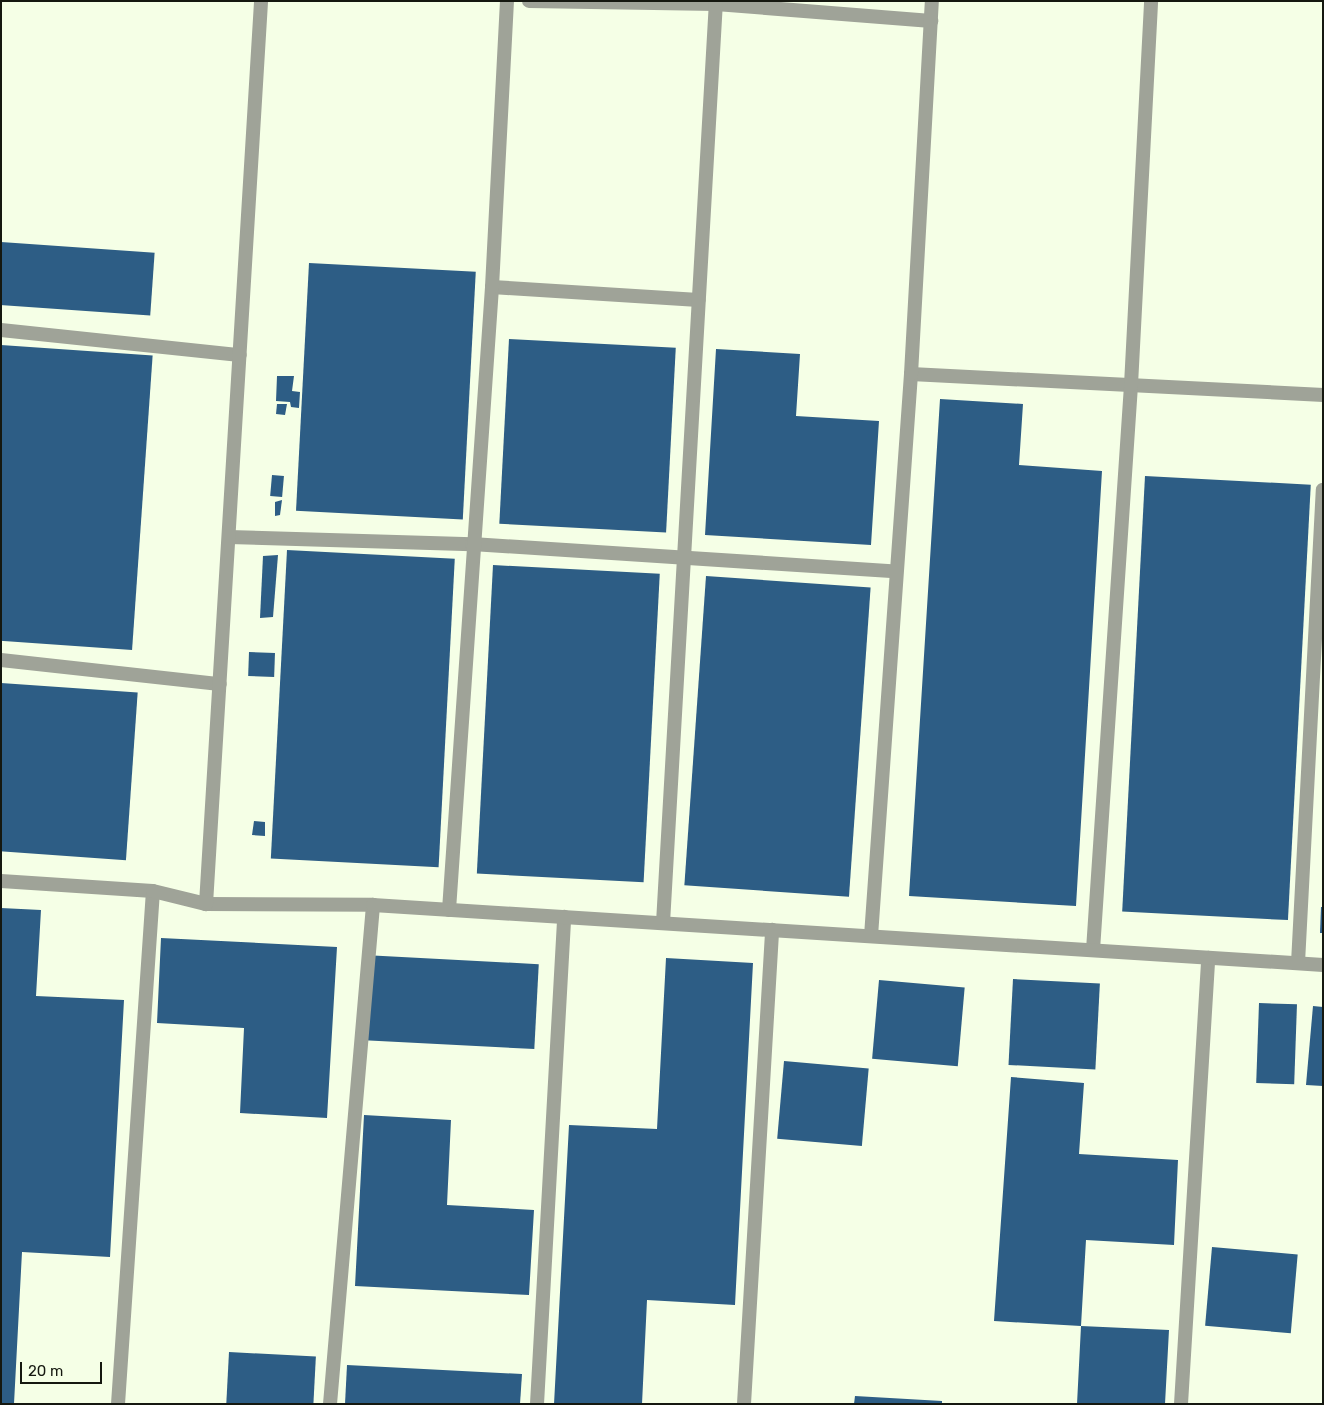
<!DOCTYPE html>
<style>
body{margin:0}
#map{position:relative;width:1324px;height:1405px;overflow:hidden;background:#f5ffe6;font-family:Rubik,sans-serif}
div>[style]{position:absolute}
.building>*{inset:0;background:#2d5d85;transform-origin:0 0}
.minor>*{height:14px;margin:-7px;padding:0 7px;transform-origin:7px;border-radius:7px;background:#9fa398}
.tertiary>*{height:14px;margin:-7px;padding:0 7px;transform-origin:7px;border-radius:7px;background:#9fa398}
span{translate:-50% -50%;white-space:nowrap;text-align:center;line-height:1.15;-webkit-text-stroke:5px #f5ffe6;paint-order:stroke}
.frame{position:absolute;inset:0;border:2px solid #151810;pointer-events:none}
.scale{position:absolute;left:20px;top:1362px;width:82px;height:22px;box-sizing:border-box;border:2px solid #151810;border-top:0;padding-left:6px;font-size:15px;line-height:18px;white-space:nowrap;color:#151810;-webkit-text-stroke:4px #f5ffe6;paint-order:stroke}
</style>
<div id="map">
<div class="building">
<i style="left:1px;top:242px;width:154px;height:63px;rotate:4deg"></i>
<i style="left:309px;top:263px;width:167px;height:248px;rotate:3deg"></i>
<i style="left:509px;top:339px;width:167px;height:185px;rotate:3deg"></i>
<i style="left:1px;top:345px;width:152px;height:295px;rotate:4deg"></i>
<i style="clip-path:polygon(716px 349px,800px 354px,796px 416px,879px 421px,871px 545px,705px 535px)"></i>
<i style="clip-path:polygon(277px 376px,294px 376px,292px 391px,300px 392px,299px 408px,291px 407px,290px 402px,276px 401px)"></i>
<i style="clip-path:polygon(940px 399px,1023px 404px,1019px 465px,1102px 471px,1076px 906px,909px 896px)"></i>
<i style="clip-path:polygon(277px 404px,287px 404px,285px 415px,276px 414px)"></i>
<i style="left:272px;top:475px;width:12px;height:21px;rotate:5deg"></i>
<i style="left:1145px;top:476px;width:166px;height:436px;rotate:3deg"></i>
<i style="clip-path:polygon(282px 500px,280px 515px,275px 516px,275px 502px)"></i>
<i style="left:287px;top:550px;width:168px;height:309px;rotate:3deg"></i>
<i style="clip-path:polygon(278px 555px,273px 617px,260px 618px,263px 556px)"></i>
<i style="left:493px;top:565px;width:167px;height:309px;rotate:3deg"></i>
<i style="left:706px;top:576px;width:165px;height:310px;rotate:4deg"></i>
<i style="left:249px;top:652px;width:26px;height:24px;rotate:2deg"></i>
<i style="left:1px;top:683px;width:137px;height:168px;rotate:4deg"></i>
<i style="clip-path:polygon(254px 821px,265px 822px,265px 836px,252px 835px)"></i>
<i style="clip-path:polygon(1321px 907px,1323px 907px,1323px 933px,1320px 933px)"></i>
<i style="clip-path:polygon(1px 908px,41px 910px,36px 996px,124px 1000px,110px 1257px,22px 1252px,14px 1404px,1px 1404px)"></i>
<i style="clip-path:polygon(161px 938px,337px 947px,327px 1118px,240px 1113px,244px 1028px,157px 1023px)"></i>
<i style="left:364px;top:955px;width:175px;height:85px;rotate:3deg"></i>
<i style="clip-path:polygon(666px 958px,753px 963px,735px 1305px,647px 1300px,642px 1404px,554px 1404px,569px 1125px,657px 1129px)"></i>
<i style="left:1013px;top:979px;width:87px;height:86px;rotate:3deg"></i>
<i style="left:879px;top:980px;width:86px;height:79px;rotate:5deg"></i>
<i style="left:1259px;top:1003px;width:38px;height:80px;rotate:2deg"></i>
<i style="clip-path:polygon(1313px 1006px,1323px 1007px,1323px 1086px,1306px 1085px)"></i>
<i style="left:784px;top:1061px;width:85px;height:78px;rotate:5deg"></i>
<i style="clip-path:polygon(1011px 1077px,1084px 1083px,1079px 1154px,1178px 1160px,1174px 1245px,1086px 1240px,1081px 1326px,1169px 1330px,1165px 1404px,1077px 1404px,1081px 1326px,994px 1321px)"></i>
<i style="clip-path:polygon(364px 1115px,451px 1120px,447px 1205px,534px 1210px,529px 1295px,355px 1286px)"></i>
<i style="left:1212px;top:1247px;width:86px;height:79px;rotate:5deg"></i>
<i style="left:229px;top:1352px;width:87px;height:52px;rotate:3deg"></i>
<i style="clip-path:polygon(347px 1365px,522px 1374px,520px 1404px,345px 1404px)"></i>
<i style="clip-path:polygon(855px 1396px,942px 1401px,942px 1404px,854px 1404px)"></i>
</div>
<div class="minor">
<i style="left:529px;top:1px;width:187px;rotate:0.9deg"></i>
<i style="left:716px;top:4px;width:216px;rotate:4.5deg"></i>
<i style="left:492px;top:287px;width:207px;rotate:3.6deg"></i>
<i style="left:1px;top:330px;width:240px;rotate:6deg"></i>
<i style="left:911px;top:374px;width:413px;rotate:2.9deg"></i>
<i style="left:229px;top:537px;width:243px;rotate:1.7deg"></i>
<i style="left:472px;top:544px;width:424px;rotate:3.7deg"></i>
<i style="left:1px;top:660px;width:220px;rotate:6.3deg"></i>
<i style="left:449px;top:910px;width:624px;rotate:-86.05deg"></i>
<i style="left:492px;top:287px;width:286px;rotate:-87deg"></i>
<i style="left:663px;top:923px;width:924px;rotate:-86.71deg"></i>
<i style="left:871px;top:936px;width:563px;rotate:-85.93deg"></i>
<i style="left:911px;top:374px;width:374px;rotate:-86.8deg"></i>
<i style="left:1093px;top:950px;width:566px;rotate:-86.15deg"></i>
<i style="left:1131px;top:385px;width:385px;rotate:-87deg"></i>
<i style="left:1298px;top:963px;width:474px;rotate:-87deg"></i>
<i style="left:118px;top:1404px;width:514px;rotate:-86.1deg"></i>
<i style="left:330px;top:1404px;width:501px;rotate:-85.07deg"></i>
<i style="left:537px;top:1404px;width:488px;rotate:-86.8deg"></i>
<i style="left:744px;top:1404px;width:475px;rotate:-86.6deg"></i>
<i style="left:1181px;top:1404px;width:447px;rotate:-86.5deg"></i>
</div>
<div class="tertiary">
<i style="left:1px;top:881px;width:152px;rotate:3.8deg"></i>
<i style="left:153px;top:891px;width:55px;rotate:13.8deg"></i>
<i style="left:206px;top:904px;width:167px;rotate:0.3deg"></i>
<i style="left:373px;top:905px;width:952px;rotate:3.61deg"></i>
<i style="left:206px;top:904px;width:905px;rotate:-86.51deg"></i>
</div>
<div class="frame"></div>
<div class="scale">20 m</div>
</div>
